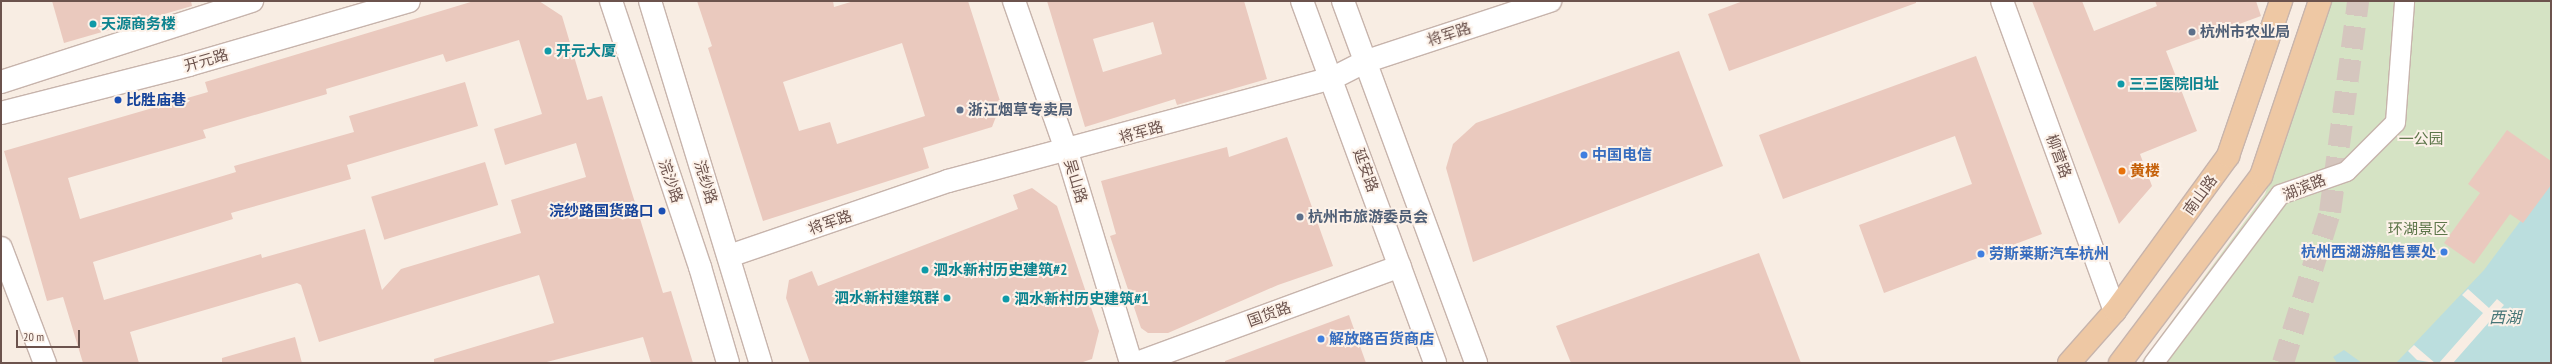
<!DOCTYPE html>
<meta charset="utf-8">
<style>
body{margin:0}
#map{position:relative;width:2552px;height:364px;overflow:hidden;background:#f8ede3;font-family:"PT Sans Narrow","Noto Sans SC",sans-serif}
div>[style]{position:absolute}
.green>*{inset:0;background:#d5e3c4}
.water>*{inset:0;background:#bbdede}
.pier>*{inset:0;background:#f8ede3}
.building>*{inset:0;background:#eac9be;transform-origin:0 0}
.primary-tunnel>*{height:22px;margin-top:-11px;transform-origin:0;background:repeating-linear-gradient(90deg,#d5c6be 0 22px,transparent 0 33px)}
.roads{filter:drop-shadow(1px 0 #c7b4ac) drop-shadow(-1px 0 #c7b4ac) drop-shadow(0 1px #c7b4ac) drop-shadow(0 -1px #c7b4ac)}
.pedestrian>*{height:19px;margin:-9.5px;padding:0 9.5px;transform-origin:9.5px;border-radius:9.5px;background:#fff}
.minor>*{height:22px;margin:-11px;padding:0 11px;transform-origin:11px;border-radius:11px;background:#fff}
.tertiary>*{height:22px;margin:-11px;padding:0 11px;transform-origin:11px;border-radius:11px;background:#fff}
.secondary>*{height:22px;margin:-11px;padding:0 11px;transform-origin:11px;border-radius:11px;background:#fff}
.primary>*{height:22px;margin:-11px;padding:0 11px;transform-origin:11px;border-radius:11px;background:#eec8a4}
.dots>*{width:11px;height:11px;translate:-50% -50%;box-sizing:border-box;border:2px solid #fcf1e8;border-radius:50%}
span{translate:-50% -50%;white-space:nowrap;text-align:center;line-height:1.15;-webkit-text-stroke:4px #fcf1e8;paint-order:stroke}
.culture-label{font-size:15px;color:#0d838f;font-weight:700}
.left{translate:0 -50%;text-align:left}
.right{translate:-100% -50%;text-align:right}
.service-label{font-size:15px;color:#4e5e75;font-weight:700}
.street-label{font-size:15px;color:#6c534d}
.transit-label{font-size:15px;color:#164399;font-weight:700}
.park-label{font-size:15px;color:#5d764a}
.shop-label{font-size:15px;color:#366cbe;font-weight:700}
.food-label{font-size:15px;color:#c56008;font-weight:700}
.water-label{font-size:16px;color:#477677;font-style:italic}
.frame{position:absolute;inset:0;border:2px solid #6c534d;pointer-events:none}
.scale{position:absolute;left:16px;top:330px;width:64px;height:18px;box-sizing:border-box;border:2px solid #6c534d;border-top:0;padding-left:5px;font-size:12px;line-height:14px;white-space:nowrap;color:#6c534d;-webkit-text-stroke:3px #fcf1e8;paint-order:stroke}
</style>
<div id="map">
<div class="green">
<i style="clip-path:polygon(2331px 1px,2551px 1px,2551px 363px,2141px 363px,2265px 194px)"></i>
</div>
<div class="water">
<i style="clip-path:polygon(2551px 180px,2551px 363px,2396px 363px,2484px 270px)"></i>
<i style="clip-path:polygon(2344px 350px,2362px 363px,2337px 363px,2333px 357px)"></i>
</div>
<div class="pier">
<i style="clip-path:polygon(2468px 289px,2489px 308px,2497px 299px,2504px 305px,2453px 363px,2439px 363px,2483px 313px,2462px 295px)"></i>
<i style="clip-path:polygon(2414px 345px,2435px 363px,2417px 360px,2408px 351px)"></i>
</div>
<div class="building">
<i style="clip-path:polygon(52px 1px,191px 1px,192px 6px,64px 43px)"></i>
<i style="clip-path:polygon(evenodd,474px 1px,539px 1px,562px 16px,587px 100px,602px 96px,663px 293px,671px 291px,693px 363px,651px 363px,643px 337px,543px 363px,434px 363px,434px 359px,554px 323px,539px 275px,319px 342px,301px 285px,297px 283px,130px 332px,139px 363px,83px 363px,63px 297px,47px 301px,4px 151px,208px 92px,205px 82px,474px 1px,519px 40px,542px 114px,494px 129px,505px 165px,576px 143px,586px 177px,511px 200px,521px 233px,401px 269px,382px 290px,365px 229px,262px 258px,261px 254px,104px 300px,93px 262px,233px 219px,231px 213px,351px 179px,347px 165px,478px 126px,465px 82px,349px 116px,354px 132px,234px 166px,236px 172px,80px 219px,68px 178px,206px 138px,203px 130px,327px 94px,326px 89px,443px 54px,446px 62px,519px 40px)"></i>
<i style="clip-path:polygon(evenodd,697px 1px,833px 1px,834px 7px,854px 1px,968px 1px,1001px 104px,992px 127px,923px 148px,929px 168px,763px 221px,708px 48px,712px 46px,697px 1px,902px 43px,925px 116px,837px 144px,830px 122px,799px 131px,783px 82px,902px 43px)"></i>
<i style="clip-path:polygon(evenodd,1047px 1px,1244px 1px,1267px 79px,1177px 105px,1175px 99px,1085px 127px,1047px 1px,1153px 22px,1162px 54px,1103px 72px,1093px 39px,1153px 22px)"></i>
<i style="clip-path:polygon(1743px 1px,1916px 1px,1916px 3px,1729px 71px,1708px 14px)"></i>
<i style="clip-path:polygon(2032px 1px,2082px 1px,2094px 31px,2157px 6px,2155px 1px,2256px 1px,2261px 16px,2166px 51px,2197px 131px,2140px 154px,2152px 186px,2119px 224px)"></i>
<i style="clip-path:polygon(1679px 51px,1723px 166px,1473px 262px,1446px 168px,1453px 144px,1476px 123px)"></i>
<i style="clip-path:polygon(1976px 56px,2042px 234px,1884px 293px,1859px 225px,1972px 184px,1955px 136px,1783px 199px,1759px 135px)"></i>
<i style="clip-path:polygon(2507px 130px,2551px 161px,2551px 185px,2523px 223px,2510px 214px,2474px 264px,2444px 243px,2480px 193px,2468px 184px)"></i>
<i style="clip-path:polygon(1287px 137px,1333px 266px,1278px 285px,1168px 333px,1148px 333px,1141px 328px,1110px 236px,1116px 234px,1101px 181px,1227px 147px,1229px 157px)"></i>
<i style="left:485px;top:162px;width:45px;height:119px;rotate:73deg"></i>
<i style="clip-path:polygon(1032px 188px,1057px 206px,1099px 331px,1092px 359px,1080px 363px,810px 363px,786px 298px,789px 280px,812px 271px,818px 286px,1018px 209px,1013px 195px)"></i>
<i style="clip-path:polygon(1759px 253px,1801px 363px,1571px 363px,1556px 326px)"></i>
<i style="clip-path:polygon(1349px 315px,1366px 363px,1225px 363px,1225px 361px)"></i>
<i style="clip-path:polygon(295px 337px,302px 363px,222px 363px,222px 358px)"></i>
</div>
<div class="primary-tunnel">
<i style="left:2283px;top:363px;width:158px;rotate:-72.7deg"></i>
<i style="left:2330px;top:212px;width:213px;rotate:-82.4deg"></i>
</div>
<div class="roads">
<div class="pedestrian">
<i style="left:2153px;top:363px;width:211px;rotate:-53.1deg"></i>
<i style="left:2280px;top:194px;width:70px;rotate:-19.2deg"></i>
<i style="left:2346px;top:171px;width:69px;rotate:-45deg"></i>
<i style="left:2395px;top:122px;width:121px;rotate:-85.7deg"></i>
</div>
<div class="minor">
<i style="left:1014px;top:1px;width:160px;rotate:70.7deg"></i>
<i style="left:1067px;top:152px;width:220px;rotate:73.1deg"></i>
<i style="left:1px;top:248px;width:123px;rotate:69.1deg"></i>
<i style="left:1137px;top:363px;width:280px;rotate:-20.2deg"></i>
</div>
<div class="tertiary">
<i style="left:2002px;top:1px;width:330px;rotate:70deg"></i>
<i style="left:1px;top:82px;width:264px;rotate:-17.9deg"></i>
<i style="left:1px;top:113px;width:194px;rotate:-14.3deg"></i>
<i style="left:189px;top:65px;width:229px;rotate:-16.2deg"></i>
<i style="left:729px;top:256px;width:231px;rotate:-18.9deg"></i>
<i style="left:948px;top:181px;width:399px;rotate:-15deg"></i>
<i style="left:1333px;top:78px;width:38px;rotate:-27deg"></i>
<i style="left:1367px;top:61px;width:193px;rotate:-18.2deg"></i>
</div>
<div class="secondary">
<i style="left:611px;top:1px;width:280px;rotate:71.5deg"></i>
<i style="left:700px;top:267px;width:100px;rotate:73.7deg"></i>
<i style="left:650px;top:1px;width:379px;rotate:73deg"></i>
<i style="left:1302px;top:1px;width:386px;rotate:69.8deg"></i>
<i style="left:1343px;top:1px;width:386px;rotate:69.8deg"></i>
</div>
<div class="primary">
<i style="left:2069px;top:363px;width:69px;rotate:-48.5deg"></i>
<i style="left:2115px;top:311px;width:192px;rotate:-53.9deg"></i>
<i style="left:2228px;top:156px;width:164px;rotate:-71.1deg"></i>
<i style="left:2120px;top:363px;width:234px;rotate:-53deg"></i>
<i style="left:2261px;top:176px;width:185px;rotate:-71.4deg"></i>
</div>
</div>
<div class="dots">
<i style="left:93px;top:24px;background:#0f9aa8"></i>
<i style="left:2192px;top:32px;background:#5c6f8a"></i>
<i style="left:548px;top:51px;background:#0f9aa8"></i>
<i style="left:2121px;top:84px;background:#0f9aa8"></i>
<i style="left:118px;top:100px;background:#1a4fb4"></i>
<i style="left:960px;top:110px;background:#5c6f8a"></i>
<i style="left:1584px;top:155px;background:#3f7fe0"></i>
<i style="left:2122px;top:171px;background:#e8710a"></i>
<i style="left:662px;top:211px;background:#1a4fb4"></i>
<i style="left:1300px;top:217px;background:#5c6f8a"></i>
<i style="left:2444px;top:252px;background:#3f7fe0"></i>
<i style="left:1981px;top:254px;background:#3f7fe0"></i>
<i style="left:925px;top:270px;background:#0f9aa8"></i>
<i style="left:947px;top:298px;background:#0f9aa8"></i>
<i style="left:1006px;top:299px;background:#0f9aa8"></i>
<i style="left:1321px;top:339px;background:#3f7fe0"></i>
</div>
<div class="culture-label">
<span class="left" style="left:101px;top:24px">天源商务楼</span>
<span class="left" style="left:556px;top:51px">开元大厦</span>
<span class="left" style="left:2129px;top:84px">三三医院旧址</span>
<span class="left" style="left:933px;top:270px">泗水新村历史建筑#2</span>
<span class="right" style="left:939px;top:298px">泗水新村建筑群</span>
<span class="left" style="left:1014px;top:299px">泗水新村历史建筑#1</span>
</div>
<div class="service-label">
<span class="left" style="left:2200px;top:32px">杭州市农业局</span>
<span class="left" style="left:968px;top:110px">浙江烟草专卖局</span>
<span class="left" style="left:1308px;top:217px">杭州市旅游委员会</span>
</div>
<div class="street-label">
<span style="left:1449px;top:34px;rotate:-18deg">将军路</span>
<span style="left:206px;top:60px;rotate:-16deg">开元路</span>
<span style="left:1141px;top:132px;rotate:-16deg">将军路</span>
<span style="left:2059px;top:156px;rotate:70deg">柳营路</span>
<span style="left:1366px;top:170px;rotate:70deg">延安路</span>
<span style="left:671px;top:181px;rotate:71deg">浣沙路</span>
<span style="left:1076px;top:181px;rotate:73deg">吴山路</span>
<span style="left:706px;top:182px;rotate:73deg">浣纱路</span>
<span style="left:2304px;top:187px;rotate:-22deg">湖滨路</span>
<span style="left:2200px;top:195px;rotate:-54deg">南山路</span>
<span style="left:830px;top:222px;rotate:-19deg">将军路</span>
<span style="left:1269px;top:314px;rotate:-20deg">国货路</span>
</div>
<div class="transit-label">
<span class="left" style="left:126px;top:100px">比胜庙巷</span>
<span class="right" style="left:654px;top:211px">浣纱路国货路口</span>
</div>
<div class="park-label">
<span style="left:2421px;top:139px">一公园</span>
<span style="left:2418px;top:229px">环湖景区</span>
</div>
<div class="shop-label">
<span class="left" style="left:1592px;top:155px">中国电信</span>
<span class="right" style="left:2436px;top:252px">杭州西湖游船售票处</span>
<span class="left" style="left:1989px;top:254px">劳斯莱斯汽车杭州</span>
<span class="left" style="left:1329px;top:339px">解放路百货商店</span>
</div>
<div class="food-label">
<span class="left" style="left:2130px;top:171px">黄楼</span>
</div>
<div class="water-label">
<span style="left:2505px;top:317px">西湖</span>
</div>
<div class="frame"></div>
<div class="scale">20 m</div>
</div>
